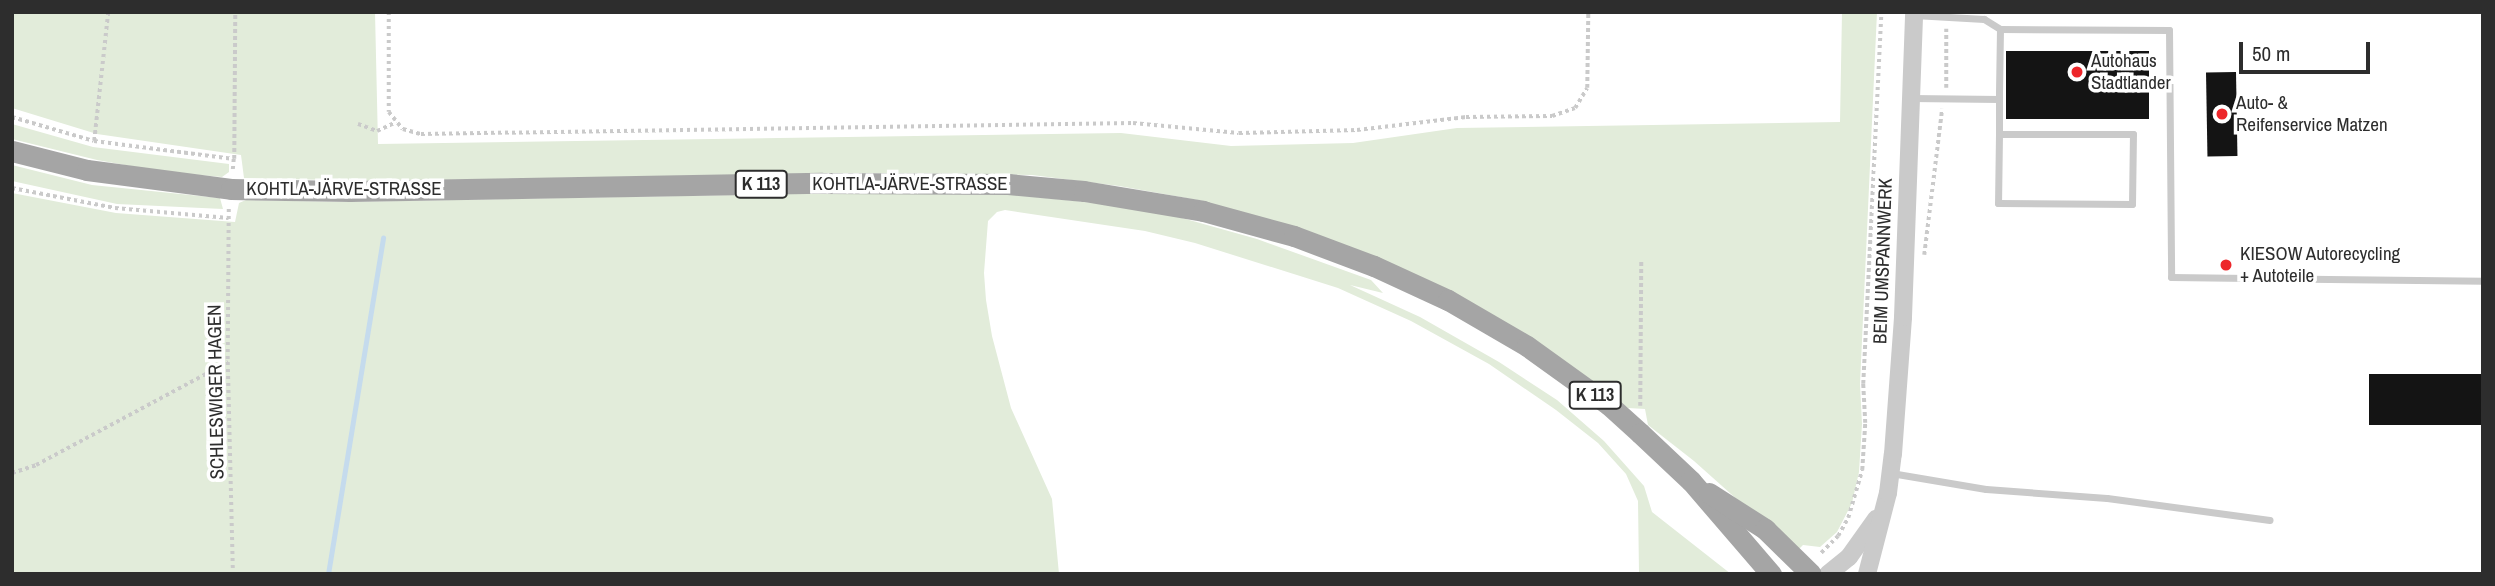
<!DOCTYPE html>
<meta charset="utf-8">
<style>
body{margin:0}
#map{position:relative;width:2495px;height:586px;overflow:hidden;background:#fff;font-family:"Archivo Narrow",sans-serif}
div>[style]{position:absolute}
.green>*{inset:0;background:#e2ecda}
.stream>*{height:5px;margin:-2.5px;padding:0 2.5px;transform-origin:2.5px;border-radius:2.5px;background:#c5dbed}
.building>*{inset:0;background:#141414;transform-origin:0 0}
.path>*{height:3.5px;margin-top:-1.75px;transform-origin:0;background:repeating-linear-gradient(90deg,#cacaca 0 3.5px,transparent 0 7px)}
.service>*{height:7px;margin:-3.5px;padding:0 3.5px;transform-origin:3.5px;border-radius:3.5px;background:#cacaca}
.tertiary>*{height:18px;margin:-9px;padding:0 9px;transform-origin:9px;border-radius:9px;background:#cacaca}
.primary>*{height:21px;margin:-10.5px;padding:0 10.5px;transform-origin:10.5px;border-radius:10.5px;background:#a5a5a5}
.dots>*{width:19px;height:19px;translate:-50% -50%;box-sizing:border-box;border:4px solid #fff;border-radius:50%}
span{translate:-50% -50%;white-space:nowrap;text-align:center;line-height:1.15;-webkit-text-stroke:7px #fff;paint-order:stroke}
.shield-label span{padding:2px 5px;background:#fff;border:2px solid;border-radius:5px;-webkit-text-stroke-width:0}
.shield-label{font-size:18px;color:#2d2d2d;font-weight:700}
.poi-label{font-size:19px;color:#2d2d2d}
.left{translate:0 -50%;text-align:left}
.street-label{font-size:19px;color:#2d2d2d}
.frame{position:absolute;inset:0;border:14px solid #2d2d2d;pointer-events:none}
.scale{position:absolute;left:2239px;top:42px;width:131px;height:32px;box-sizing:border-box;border:4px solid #2d2d2d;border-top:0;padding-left:9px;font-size:21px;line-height:24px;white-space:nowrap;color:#2d2d2d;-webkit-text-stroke:5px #fff;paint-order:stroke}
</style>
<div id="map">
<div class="green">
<i style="clip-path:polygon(12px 12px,375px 12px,378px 144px,1121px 133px,1231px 146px,1353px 143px,1457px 128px,1840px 122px,1842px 12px,1877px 12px,1860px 384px,1862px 424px,1859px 472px,1852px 503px,1837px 532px,1820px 547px,1803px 545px,1796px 552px,1694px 461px,1648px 425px,1645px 409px,1628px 408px,1544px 348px,1203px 201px,1119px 186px,1032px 175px,980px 174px,845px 173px,374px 181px,244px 178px,241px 155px,97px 134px,12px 108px)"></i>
<i style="clip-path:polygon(12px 124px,93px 147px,229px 164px,229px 172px,222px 177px,164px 172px,97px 160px,12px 139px)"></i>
<i style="clip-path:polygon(12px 165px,92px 185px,220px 198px,223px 209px,117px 204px,12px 181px)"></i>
<i style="clip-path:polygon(12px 193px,116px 213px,235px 222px,239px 203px,246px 200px,343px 202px,844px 193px,1017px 195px,1124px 206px,1175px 216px,1257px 239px,1371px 280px,1383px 293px,1350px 285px,1420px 317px,1499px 362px,1557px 400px,1604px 441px,1644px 486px,1652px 512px,1731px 574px,1639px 574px,1638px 501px,1626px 474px,1598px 443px,1556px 410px,1489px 364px,1411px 321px,1338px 288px,1195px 243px,1145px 231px,1005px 210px,997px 212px,988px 221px,984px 273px,986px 300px,992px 336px,1011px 408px,1052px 499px,1059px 574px,12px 574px)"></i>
</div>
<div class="stream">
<i style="left:328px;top:574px;width:341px;rotate:-80.7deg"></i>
</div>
<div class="building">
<i style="left:2006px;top:51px;width:143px;height:68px"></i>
<i style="left:2236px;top:72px;width:84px;height:30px;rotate:89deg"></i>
<i style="left:2369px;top:374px;width:114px;height:51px"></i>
</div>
<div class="path">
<i style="left:389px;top:12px;width:100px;rotate:90deg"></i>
<i style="left:389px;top:112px;width:22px;rotate:51deg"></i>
<i style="left:403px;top:129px;width:19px;rotate:16deg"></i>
<i style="left:421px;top:134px;width:712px;rotate:-0.89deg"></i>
<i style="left:1133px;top:123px;width:106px;rotate:5.4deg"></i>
<i style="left:1239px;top:133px;width:118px;rotate:-1.5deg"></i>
<i style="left:1357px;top:130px;width:110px;rotate:-6.8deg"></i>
<i style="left:1466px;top:117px;width:86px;rotate:-0.7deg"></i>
<i style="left:1552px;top:116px;width:24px;rotate:-19deg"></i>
<i style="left:1575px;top:108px;width:23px;rotate:-59deg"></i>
<i style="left:1587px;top:88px;width:76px;rotate:-89.2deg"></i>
<i style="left:1946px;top:88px;width:59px;rotate:-90deg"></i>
<i style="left:12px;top:117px;width:85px;rotate:16.3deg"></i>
<i style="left:94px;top:141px;width:141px;rotate:7.3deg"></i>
<i style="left:234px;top:159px;width:11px;rotate:95deg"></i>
<i style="left:358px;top:124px;width:20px;rotate:20deg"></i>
<i style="left:377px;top:131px;width:21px;rotate:-25deg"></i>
<i style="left:94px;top:141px;width:130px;rotate:-83.8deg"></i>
<i style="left:234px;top:159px;width:147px;rotate:-89.6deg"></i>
<i style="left:12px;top:188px;width:105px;rotate:11deg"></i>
<i style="left:115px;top:208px;width:114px;rotate:5deg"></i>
<i style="left:229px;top:209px;width:153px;rotate:90.4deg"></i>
<i style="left:228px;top:362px;width:212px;rotate:88.6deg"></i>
<i style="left:1924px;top:255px;width:147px;rotate:-83deg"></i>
<i style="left:1640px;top:406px;width:144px;rotate:-89.6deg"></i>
<i style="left:12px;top:473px;width:25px;rotate:-18deg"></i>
<i style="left:36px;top:465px;width:218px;rotate:-28.2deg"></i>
<i style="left:1821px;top:553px;width:24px;rotate:-45deg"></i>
<i style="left:1838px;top:536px;width:21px;rotate:-61deg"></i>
<i style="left:1848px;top:518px;width:50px;rotate:-73.7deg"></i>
<i style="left:1862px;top:470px;width:47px;rotate:-86.3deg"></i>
<i style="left:1865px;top:423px;width:39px;rotate:-93deg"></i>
<i style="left:1863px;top:384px;width:372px;rotate:-87.2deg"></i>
</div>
<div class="service">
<i style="left:1914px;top:15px;width:70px;rotate:3.3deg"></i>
<i style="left:1984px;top:19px;width:19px;rotate:32deg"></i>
<i style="left:2000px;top:29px;width:63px;rotate:90.9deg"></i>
<i style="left:1999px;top:92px;width:42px;rotate:90deg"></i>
<i style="left:1999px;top:134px;width:69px;rotate:90.8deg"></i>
<i style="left:1998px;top:203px;width:134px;rotate:0.4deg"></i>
<i style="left:2132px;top:204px;width:70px;rotate:-89.2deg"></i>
<i style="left:2133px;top:134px;width:134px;rotate:180deg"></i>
<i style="left:2000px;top:29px;width:169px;rotate:0.3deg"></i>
<i style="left:2169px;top:30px;width:247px;rotate:89.5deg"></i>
<i style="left:2171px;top:277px;width:312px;rotate:0.7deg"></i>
<i style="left:1911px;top:98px;width:88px;rotate:0.7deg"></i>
<i style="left:1891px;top:473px;width:96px;rotate:9.6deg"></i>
<i style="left:1986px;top:489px;width:121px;rotate:4.3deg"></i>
<i style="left:2107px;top:498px;width:164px;rotate:7.7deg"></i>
</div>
<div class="tertiary">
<i style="left:1828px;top:574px;width:27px;rotate:-39deg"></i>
<i style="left:1849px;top:557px;width:47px;rotate:-54.6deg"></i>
<i style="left:1867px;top:574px;width:84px;rotate:-75.5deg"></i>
<i style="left:1888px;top:493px;width:39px;rotate:-83deg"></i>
<i style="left:1893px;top:454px;width:137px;rotate:-85.8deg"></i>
<i style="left:1903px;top:317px;width:305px;rotate:-87.9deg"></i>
</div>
<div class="primary">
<i style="left:12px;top:151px;width:77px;rotate:14.2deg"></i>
<i style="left:87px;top:170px;width:145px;rotate:7.5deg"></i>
<i style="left:231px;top:189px;width:119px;rotate:1deg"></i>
<i style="left:350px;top:191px;width:472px;rotate:-1deg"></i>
<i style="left:822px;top:183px;width:186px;rotate:0.3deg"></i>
<i style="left:1008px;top:184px;width:76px;rotate:5.3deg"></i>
<i style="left:1084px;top:191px;width:121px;rotate:9.5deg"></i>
<i style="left:1203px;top:211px;width:94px;rotate:15.4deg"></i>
<i style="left:1294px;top:236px;width:85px;rotate:20.6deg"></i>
<i style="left:1374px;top:266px;width:81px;rotate:24.7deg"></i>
<i style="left:1448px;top:300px;width:91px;rotate:30.2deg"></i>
<i style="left:1527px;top:346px;width:101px;rotate:35.7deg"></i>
<i style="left:1609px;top:405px;width:42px;rotate:42.1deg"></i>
<i style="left:1640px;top:433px;width:70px;rotate:43.3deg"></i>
<i style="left:1691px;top:481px;width:123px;rotate:49.3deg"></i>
<i style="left:1709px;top:493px;width:67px;rotate:32.7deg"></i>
<i style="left:1765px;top:529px;width:64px;rotate:44.4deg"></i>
</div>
<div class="dots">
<i style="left:2077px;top:72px;background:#ed262a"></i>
<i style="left:2222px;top:114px;background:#ed262a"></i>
<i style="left:2226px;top:265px;background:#ed262a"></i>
</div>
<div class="shield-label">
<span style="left:761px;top:184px">K 113</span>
<span style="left:1595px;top:395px">K 113</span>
</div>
<div class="poi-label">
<span class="left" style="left:2091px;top:72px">Autohaus<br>Stadtlander</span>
<span class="left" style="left:2236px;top:114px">Auto- &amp;<br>Reifenservice Matzen</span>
<span class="left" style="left:2240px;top:265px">KIESOW Autorecycling<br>+ Autoteile</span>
</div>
<div class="street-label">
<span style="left:910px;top:184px">KOHTLA-JÄRVE-STRASSE</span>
<span style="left:344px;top:189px">KOHTLA-JÄRVE-STRASSE</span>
<span style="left:1883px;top:261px;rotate:-88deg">BEIM UMSPANNWERK</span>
<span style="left:216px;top:392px;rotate:-91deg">SCHLESWIGER HAGEN</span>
</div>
<div class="frame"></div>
<div class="scale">50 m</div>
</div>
